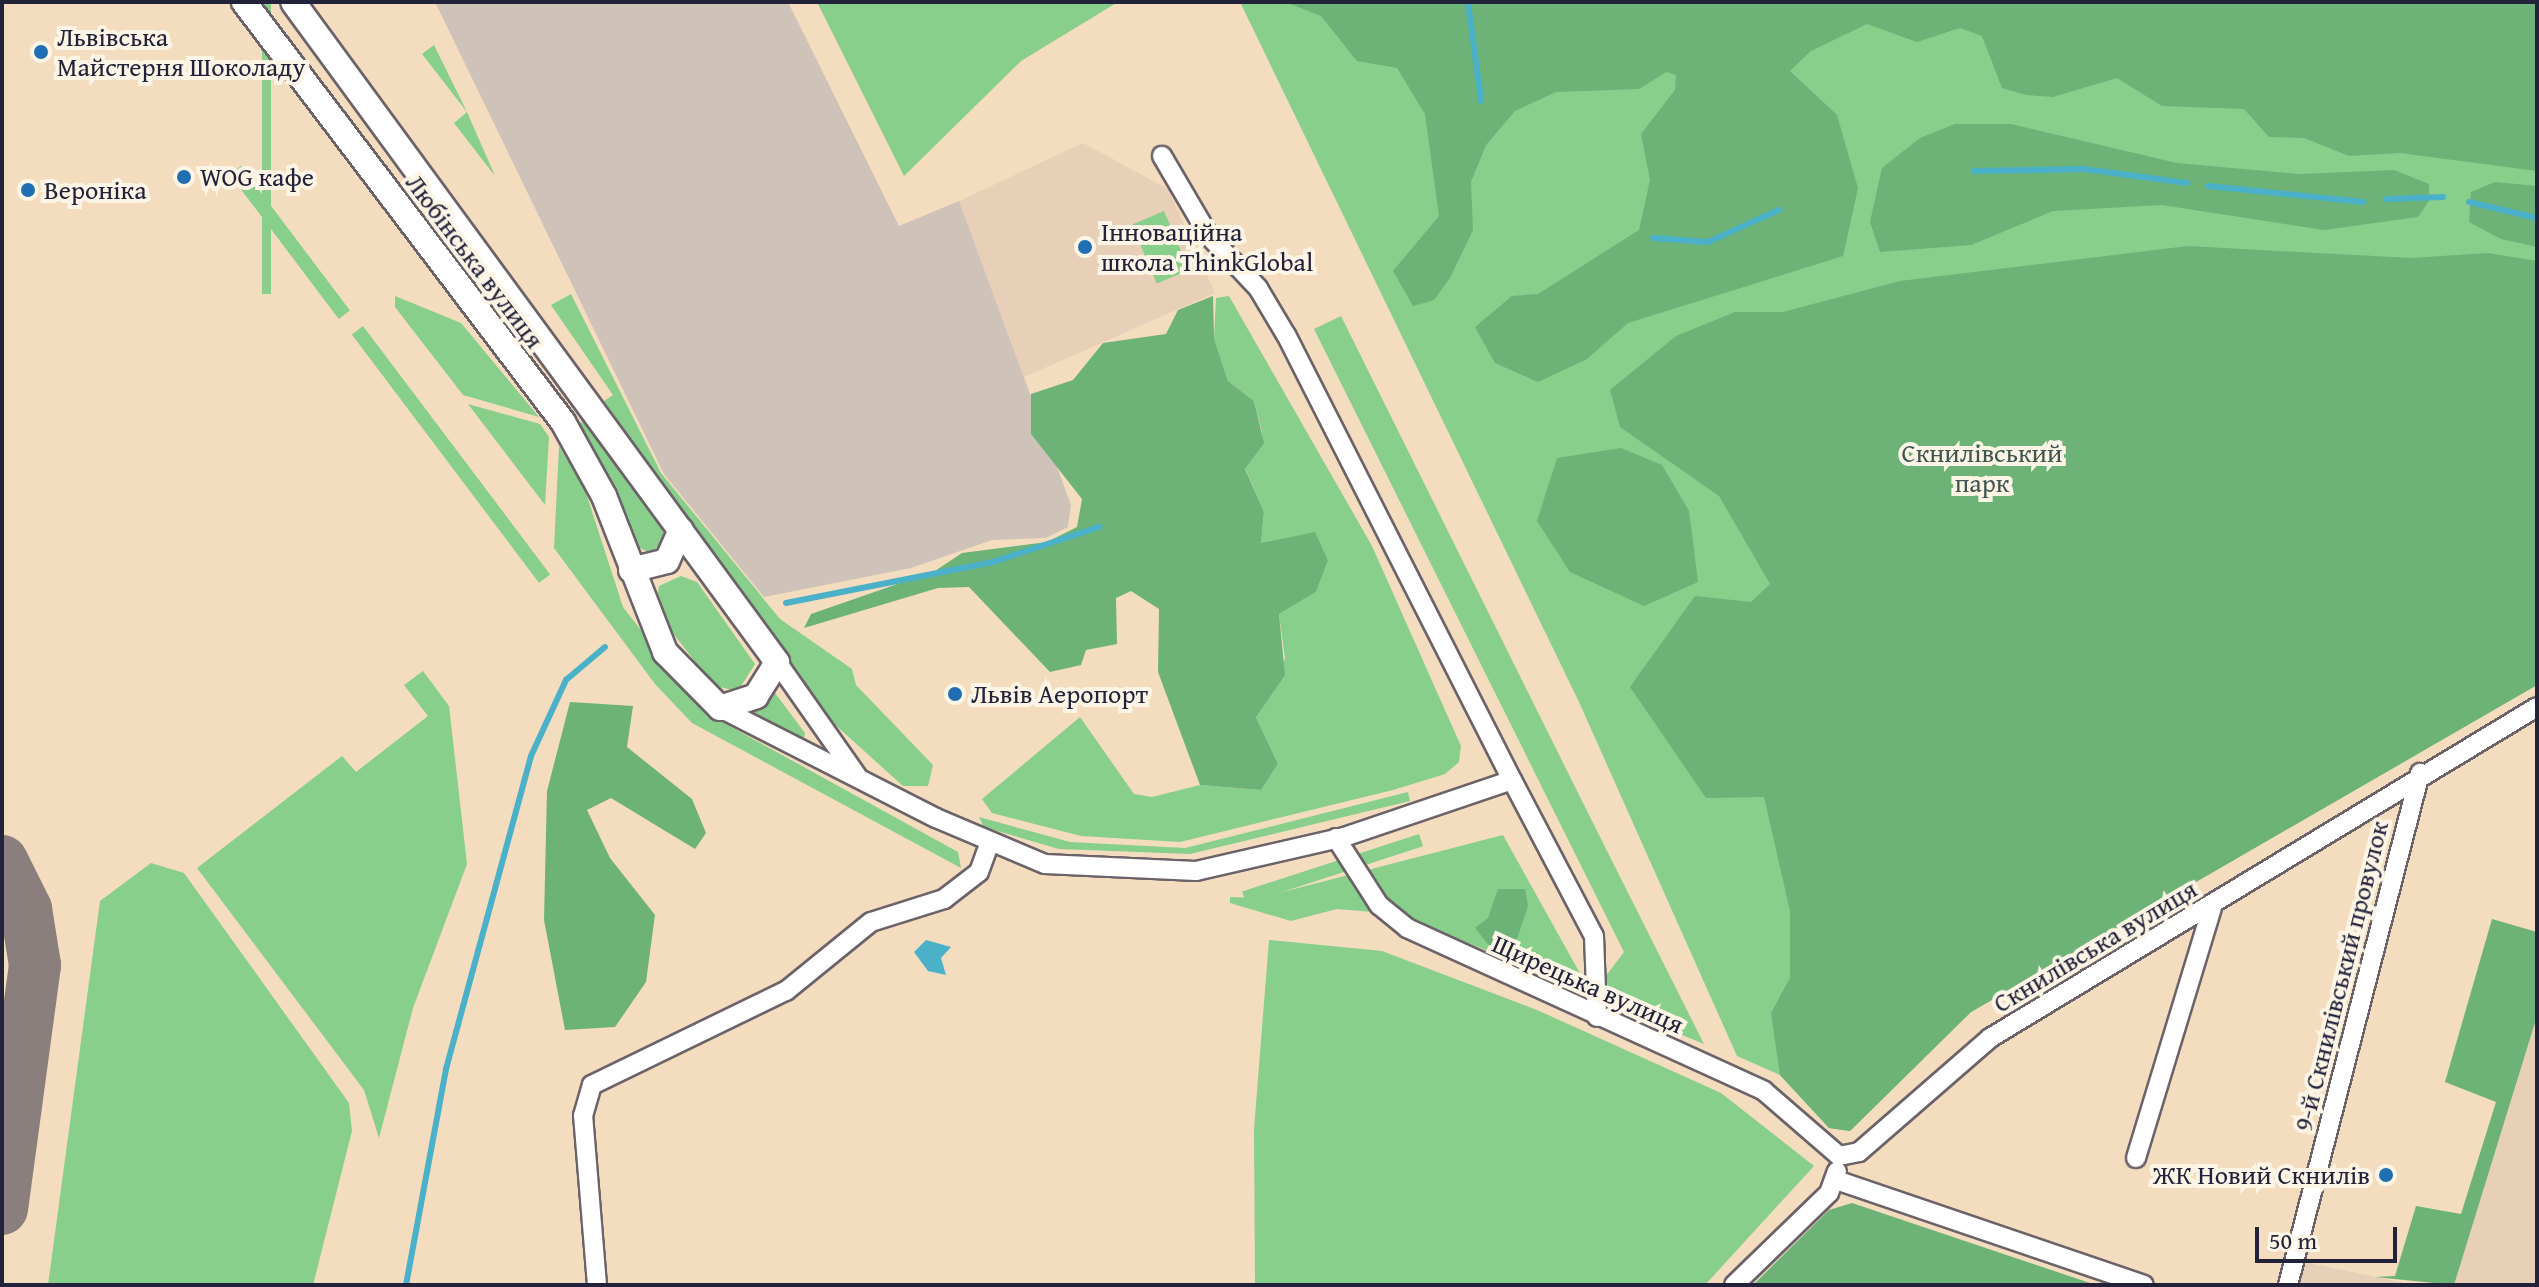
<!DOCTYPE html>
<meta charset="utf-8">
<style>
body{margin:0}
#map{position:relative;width:2539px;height:1287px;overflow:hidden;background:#f4dcbf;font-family:"Gentium Book Plus",serif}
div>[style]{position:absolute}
.built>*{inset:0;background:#e8cfb7}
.industrial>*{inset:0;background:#cec2b9}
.green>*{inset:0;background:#87cf8b;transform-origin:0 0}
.forest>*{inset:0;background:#6db277}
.water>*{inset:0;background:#4ab1c9}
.stream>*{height:6px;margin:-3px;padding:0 3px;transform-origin:3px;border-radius:3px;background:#4ab1c9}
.taxiway>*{height:52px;margin:-26px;padding:0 26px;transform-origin:26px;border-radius:26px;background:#8b7f7d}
.roads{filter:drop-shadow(2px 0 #6c6369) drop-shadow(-2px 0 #6c6369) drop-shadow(0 2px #6c6369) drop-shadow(0 -2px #6c6369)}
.minor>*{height:18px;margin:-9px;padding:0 9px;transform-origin:9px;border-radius:9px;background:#fff}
.tertiary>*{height:24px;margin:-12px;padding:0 12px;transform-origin:12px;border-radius:12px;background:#fff}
.dots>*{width:22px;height:22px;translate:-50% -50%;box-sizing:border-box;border:4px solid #fcf5e5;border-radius:50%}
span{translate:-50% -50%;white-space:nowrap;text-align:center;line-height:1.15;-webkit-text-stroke:8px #fcf5e5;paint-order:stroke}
.poi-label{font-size:26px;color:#22223b}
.left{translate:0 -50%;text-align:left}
.right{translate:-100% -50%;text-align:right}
.street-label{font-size:26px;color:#22223b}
.park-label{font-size:26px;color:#405653}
.frame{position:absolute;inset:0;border:4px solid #22223b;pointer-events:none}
.scale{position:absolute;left:2255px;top:1227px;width:142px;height:36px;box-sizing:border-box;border:4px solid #22223b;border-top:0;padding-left:10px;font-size:24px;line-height:28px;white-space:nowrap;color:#22223b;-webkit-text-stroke:6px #fcf5e5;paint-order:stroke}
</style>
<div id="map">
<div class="built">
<i style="clip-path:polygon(1083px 143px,1168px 189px,1215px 293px,1024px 377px,959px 201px)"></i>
<i style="clip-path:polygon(2537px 1016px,2537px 1285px,2454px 1285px)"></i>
<i style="clip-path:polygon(2304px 1262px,2414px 1285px,2299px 1285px)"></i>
</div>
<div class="industrial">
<i style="clip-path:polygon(435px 2px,788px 2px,899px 226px,959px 201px,1071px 505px,1068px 527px,1046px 538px,992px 540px,911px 568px,764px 597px,664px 474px)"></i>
</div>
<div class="green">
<i style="left:262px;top:2px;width:9px;height:292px"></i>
<i style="clip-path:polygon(817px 2px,1118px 2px,1021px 61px,904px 176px)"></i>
<i style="clip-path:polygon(1240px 2px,2537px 2px,2537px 685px,1971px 1012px,1850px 1131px,1829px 1128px,1780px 1075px,1737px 1056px,1579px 702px)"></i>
<i style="clip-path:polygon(434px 45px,467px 112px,495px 176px,454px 123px,467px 112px,422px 54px)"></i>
<i style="left:241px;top:166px;width:181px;height:14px;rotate:53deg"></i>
<i style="left:1164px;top:211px;width:64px;height:35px;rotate:67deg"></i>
<i style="clip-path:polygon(571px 294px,661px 473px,780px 619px,852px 669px,856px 685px,933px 765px,928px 786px,903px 786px,831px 721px,604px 401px,613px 395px,551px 305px)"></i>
<i style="clip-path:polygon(395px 296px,461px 323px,539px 417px,463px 395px,395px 307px)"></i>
<i style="clip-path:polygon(1229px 296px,1372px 546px,1461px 746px,1459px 762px,1445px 774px,1393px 790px,1180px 842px,1081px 836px,992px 813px,982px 799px,1080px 717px,1134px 794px,1152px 797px,1200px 785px,1261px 790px,1278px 764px,1256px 717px,1285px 659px,1279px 614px,1316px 592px,1328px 561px,1286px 542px,1261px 544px,1264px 512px,1245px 468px,1262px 432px,1254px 401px,1228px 381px,1214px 338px,1216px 298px)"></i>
<i style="clip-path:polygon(1341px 316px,1594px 825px,1704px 1044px,1615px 1007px,1602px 981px,1624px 952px,1314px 329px)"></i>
<i style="left:363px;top:326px;width:311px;height:14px;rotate:53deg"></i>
<i style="clip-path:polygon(468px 404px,540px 424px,549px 437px,545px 505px)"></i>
<i style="clip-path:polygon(584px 420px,662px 528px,664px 539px,651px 554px,630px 542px,578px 425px)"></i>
<i style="clip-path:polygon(559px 446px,585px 490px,623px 607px,704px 712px,958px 852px,961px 868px,692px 723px,655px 684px,554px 548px)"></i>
<i style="clip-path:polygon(681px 576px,697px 582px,755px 664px,738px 691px,714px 686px,655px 610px,659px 586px)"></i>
<i style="clip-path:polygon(423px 671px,449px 706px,467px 864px,413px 1008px,379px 1138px,364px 1090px,197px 868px,342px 756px,356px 772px,428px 716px,404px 685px)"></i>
<i style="clip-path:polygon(772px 689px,805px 733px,803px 741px,748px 712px)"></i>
<i style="clip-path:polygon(1408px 792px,1410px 801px,1190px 854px,1059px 849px,984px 827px,979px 817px,1070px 842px,1185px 848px)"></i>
<i style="left:1419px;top:834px;width:13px;height:186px;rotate:72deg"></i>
<i style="clip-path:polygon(1503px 835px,1582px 977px,1581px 989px,1397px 914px,1337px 909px,1291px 921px,1230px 903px,1230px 897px,1259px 898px)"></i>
<i style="clip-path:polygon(151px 863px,184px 873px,349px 1103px,352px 1131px,313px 1285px,48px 1285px,100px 901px)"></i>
<i style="clip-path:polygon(1269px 940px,1382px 951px,1537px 1010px,1721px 1093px,1814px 1166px,1705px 1285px,1255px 1285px,1254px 1129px)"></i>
</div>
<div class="forest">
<i style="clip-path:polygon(1285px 2px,2537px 2px,2537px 171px,2400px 153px,2349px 156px,2304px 138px,2269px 137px,2244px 109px,2162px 106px,2117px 78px,2053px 97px,2026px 95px,2002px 88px,1982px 36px,1960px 28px,1917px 42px,1867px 24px,1811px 51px,1790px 71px,1837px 115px,1858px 188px,1843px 256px,1628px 323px,1587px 359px,1538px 382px,1495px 363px,1475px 327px,1512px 296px,1538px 294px,1639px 230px,1650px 180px,1641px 134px,1675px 90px,1676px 75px,1666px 72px,1639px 89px,1556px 92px,1515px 111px,1486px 145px,1471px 182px,1473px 230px,1450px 278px,1434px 300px,1413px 306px,1393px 271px,1439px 216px,1425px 114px,1397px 68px,1357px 61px,1321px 16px)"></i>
<i style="clip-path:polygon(1955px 124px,2011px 124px,2177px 163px,2299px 174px,2394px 170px,2429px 184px,2429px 201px,2418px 217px,2324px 230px,2162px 205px,2053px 211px,1971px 245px,1880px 252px,1870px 222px,1882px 168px,1920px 138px)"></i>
<i style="clip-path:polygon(2495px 182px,2537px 186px,2537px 247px,2501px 239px,2469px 222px,2471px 192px)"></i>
<i style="clip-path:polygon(2188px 246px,2411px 258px,2488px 253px,2537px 261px,2537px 685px,1971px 1012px,1850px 1131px,1829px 1128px,1780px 1075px,1771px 1013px,1790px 978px,1790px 911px,1764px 797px,1706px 798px,1630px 687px,1695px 596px,1751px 602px,1770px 584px,1719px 496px,1620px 427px,1610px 390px,1676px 336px,1735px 312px,1783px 312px,1900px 281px)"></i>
<i style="clip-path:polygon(1213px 296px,1214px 338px,1228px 381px,1254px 401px,1264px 443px,1245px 469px,1264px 512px,1261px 543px,1315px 532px,1328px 561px,1316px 592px,1279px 614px,1285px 675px,1256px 717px,1278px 764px,1261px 790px,1200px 785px,1158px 672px,1159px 609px,1131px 591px,1116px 598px,1117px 644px,1086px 650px,1081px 665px,1050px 672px,969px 587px,938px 588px,804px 628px,811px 614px,935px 571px,962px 553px,1047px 542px,1077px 527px,1082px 499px,1031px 434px,1031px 394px,1073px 380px,1103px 343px,1166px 334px,1178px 310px)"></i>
<i style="clip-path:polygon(1621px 448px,1662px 465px,1689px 511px,1698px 582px,1644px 606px,1570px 572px,1537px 521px,1557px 458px)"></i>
<i style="clip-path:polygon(570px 702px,633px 706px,627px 747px,692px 799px,706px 833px,695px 849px,611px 798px,587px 810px,610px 858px,655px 915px,646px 982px,615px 1027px,565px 1030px,544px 920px,547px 791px)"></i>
<i style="clip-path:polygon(1498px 889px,1525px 889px,1528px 906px,1517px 939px,1492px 949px,1475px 928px,1488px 918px)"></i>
<i style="clip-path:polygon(2492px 919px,2537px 932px,2537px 1016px,2454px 1285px,2375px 1277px,2395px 1276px,2416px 1206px,2461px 1214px,2496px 1102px,2445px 1082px)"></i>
<i style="clip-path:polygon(1852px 1203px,2096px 1285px,1753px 1285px,1829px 1210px)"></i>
</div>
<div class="water">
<i style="clip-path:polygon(926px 940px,951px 947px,941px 958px,946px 975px,928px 971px,914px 952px)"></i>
</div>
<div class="stream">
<i style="left:1468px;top:2px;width:100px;rotate:82.5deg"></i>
<i style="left:1974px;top:171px;width:110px;rotate:-1deg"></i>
<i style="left:2084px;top:169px;width:104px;rotate:7.7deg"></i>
<i style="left:2208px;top:186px;width:156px;rotate:5.9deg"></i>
<i style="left:2386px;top:199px;width:57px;rotate:-2deg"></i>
<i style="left:2469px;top:202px;width:70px;rotate:13.2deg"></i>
<i style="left:1653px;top:238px;width:55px;rotate:4.2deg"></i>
<i style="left:1708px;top:242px;width:78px;rotate:-24.3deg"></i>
<i style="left:786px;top:603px;width:211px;rotate:-11.2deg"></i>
<i style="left:993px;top:562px;width:112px;rotate:-18.3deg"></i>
<i style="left:406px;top:1285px;width:220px;rotate:-79.5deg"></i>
<i style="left:446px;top:1069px;width:324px;rotate:-74.8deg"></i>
<i style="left:531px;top:756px;width:84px;rotate:-65.3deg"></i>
<i style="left:566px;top:680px;width:51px;rotate:-40.2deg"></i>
</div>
<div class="taxiway">
<i style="left:2px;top:861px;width:54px;rotate:63.4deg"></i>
<i style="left:26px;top:909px;width:57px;rotate:80.9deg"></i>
<i style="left:35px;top:965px;width:246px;rotate:97.7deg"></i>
</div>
<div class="roads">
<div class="minor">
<i style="left:777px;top:662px;width:139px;rotate:54.9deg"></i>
<i style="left:720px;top:708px;width:242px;rotate:27deg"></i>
<i style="left:936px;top:818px;width:118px;rotate:22.9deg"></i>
<i style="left:1045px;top:864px;width:151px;rotate:2.7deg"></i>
<i style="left:1196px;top:871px;width:152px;rotate:-12.9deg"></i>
<i style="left:1344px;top:837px;width:177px;rotate:-18.7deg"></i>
<i style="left:1512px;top:780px;width:499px;rotate:-116.9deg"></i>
<i style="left:1286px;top:335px;width:55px;rotate:-120.8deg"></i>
<i style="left:1258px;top:288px;width:71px;rotate:-133.3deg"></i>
<i style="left:1209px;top:236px;width:93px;rotate:-120.4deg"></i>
<i style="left:1512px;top:780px;width:176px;rotate:62.3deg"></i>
<i style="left:1594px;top:936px;width:81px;rotate:87.9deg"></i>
<i style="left:1336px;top:838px;width:80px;rotate:57.3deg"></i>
<i style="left:1379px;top:905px;width:36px;rotate:39deg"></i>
<i style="left:1407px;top:928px;width:392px;rotate:24.5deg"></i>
<i style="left:1764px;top:1091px;width:99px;rotate:40.9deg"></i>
<i style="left:1839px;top:1156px;width:20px;rotate:-11deg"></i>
<i style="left:1859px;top:1152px;width:174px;rotate:-41deg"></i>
<i style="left:1990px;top:1038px;width:639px;rotate:-31.18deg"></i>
<i style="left:2136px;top:1158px;width:261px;rotate:-73.1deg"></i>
<i style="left:1836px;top:1180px;width:325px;rotate:18.8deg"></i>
<i style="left:597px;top:1285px;width:170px;rotate:-94.7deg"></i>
<i style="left:583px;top:1116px;width:32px;rotate:-74deg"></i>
<i style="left:592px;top:1085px;width:216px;rotate:-25.9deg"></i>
<i style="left:786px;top:991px;width:109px;rotate:-39.1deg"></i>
<i style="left:871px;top:922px;width:77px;rotate:-17.5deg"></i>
<i style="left:944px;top:899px;width:44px;rotate:-37.6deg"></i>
<i style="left:979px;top:872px;width:32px;rotate:-70deg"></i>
<i style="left:1734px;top:1285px;width:132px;rotate:-44.1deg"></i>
<i style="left:1829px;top:1193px;width:23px;rotate:-70deg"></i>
<i style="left:2288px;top:1285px;width:529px;rotate:-75.54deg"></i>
</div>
<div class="tertiary">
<i style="left:244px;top:2px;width:527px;rotate:52.78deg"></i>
<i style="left:563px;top:422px;width:85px;rotate:61deg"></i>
<i style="left:604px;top:496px;width:168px;rotate:68.6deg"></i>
<i style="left:665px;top:652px;width:78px;rotate:45.5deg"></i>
<i style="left:720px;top:708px;width:38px;rotate:-18deg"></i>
<i style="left:756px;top:696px;width:40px;rotate:-58deg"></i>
<i style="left:777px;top:662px;width:818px;rotate:-126.25deg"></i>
<i style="left:631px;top:570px;width:37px;rotate:-14deg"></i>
<i style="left:667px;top:561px;width:34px;rotate:-66deg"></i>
</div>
</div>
<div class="dots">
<i style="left:41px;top:52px;background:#1f6fb2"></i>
<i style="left:184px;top:177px;background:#1f6fb2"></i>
<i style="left:28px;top:190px;background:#1f6fb2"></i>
<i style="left:1085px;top:247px;background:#1f6fb2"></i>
<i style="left:955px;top:694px;background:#1f6fb2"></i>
<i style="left:2386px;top:1175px;background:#1f6fb2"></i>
</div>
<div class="poi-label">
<span class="left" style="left:57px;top:52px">Львівська<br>Майстерня Шоколаду</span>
<span class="left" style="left:200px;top:177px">WOG кафе</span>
<span class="left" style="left:44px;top:190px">Вероніка</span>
<span class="left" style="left:1101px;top:247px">Інноваційна<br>школа ThinkGlobal</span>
<span class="left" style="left:971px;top:694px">Львів Аеропорт</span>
<span class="right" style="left:2370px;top:1175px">ЖК Новий Скнилів</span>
</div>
<div class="street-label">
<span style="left:475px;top:261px;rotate:53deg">Любінська вулиця</span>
<span style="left:2095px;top:946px;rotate:-31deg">Скнилівська вулиця</span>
<span style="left:2341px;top:976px;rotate:-76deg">9-й Скнилівський провулок</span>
<span style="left:1588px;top:984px;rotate:24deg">Щирецька вулиця</span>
</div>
<div class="park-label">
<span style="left:1982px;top:468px">Скнилівський<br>парк</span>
</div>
<div class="frame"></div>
<div class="scale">50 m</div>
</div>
